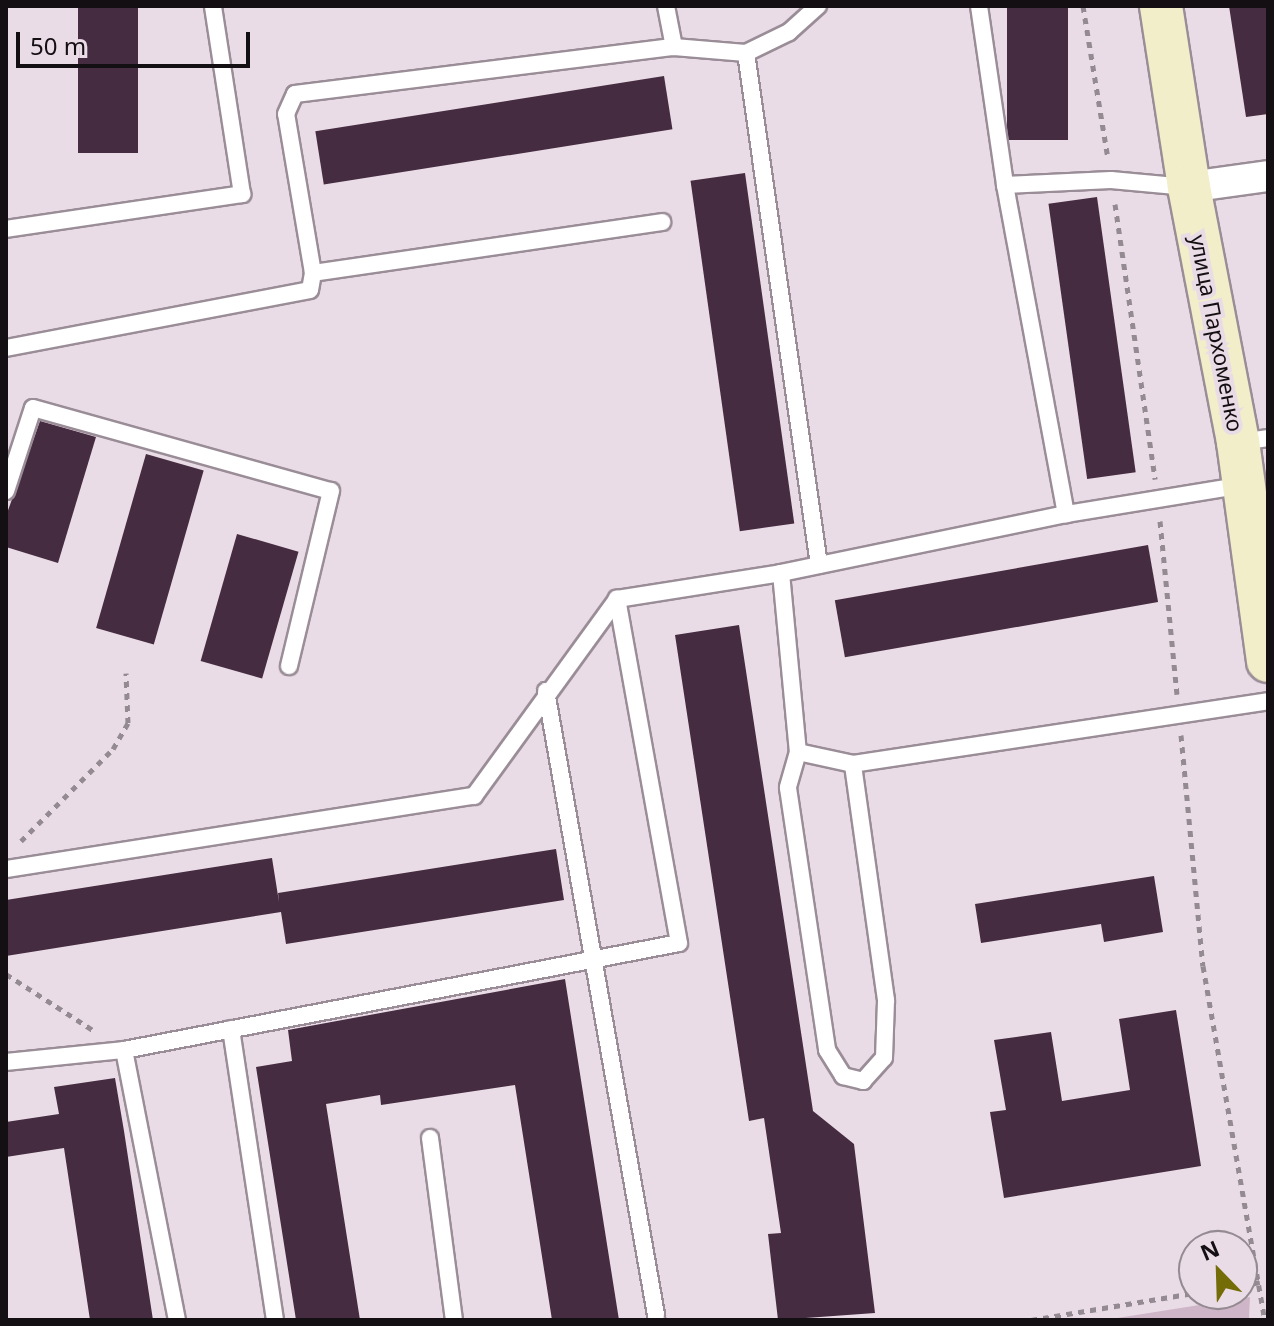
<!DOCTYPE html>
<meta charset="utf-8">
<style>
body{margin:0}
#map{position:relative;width:1274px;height:1326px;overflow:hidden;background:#eadce6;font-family:"Noto Sans",sans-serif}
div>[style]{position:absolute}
.green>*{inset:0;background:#ceb6c8}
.building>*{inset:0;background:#462c41;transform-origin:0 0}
.path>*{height:5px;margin-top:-2.5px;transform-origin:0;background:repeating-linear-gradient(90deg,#948a91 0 6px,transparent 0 12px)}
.roads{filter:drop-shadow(2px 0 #9a8d97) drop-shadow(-2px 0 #9a8d97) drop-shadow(0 2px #9a8d97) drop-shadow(0 -2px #9a8d97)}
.lane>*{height:16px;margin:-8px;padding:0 8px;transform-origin:8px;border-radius:8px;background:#fff}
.street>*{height:30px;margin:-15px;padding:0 15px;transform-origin:15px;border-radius:15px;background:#fff}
.secondary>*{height:42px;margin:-21px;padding:0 21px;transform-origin:21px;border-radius:21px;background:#f1eec9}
span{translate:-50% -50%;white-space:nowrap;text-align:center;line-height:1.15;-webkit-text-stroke:8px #eadce6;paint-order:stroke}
.street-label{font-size:22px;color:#140f13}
.frame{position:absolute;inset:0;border:8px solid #140f13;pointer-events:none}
.north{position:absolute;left:1178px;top:1230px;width:80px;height:80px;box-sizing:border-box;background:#eadce6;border:2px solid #948a92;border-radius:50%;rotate:337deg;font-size:22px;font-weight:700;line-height:32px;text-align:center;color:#140f13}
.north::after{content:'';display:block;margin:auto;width:28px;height:36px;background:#746c07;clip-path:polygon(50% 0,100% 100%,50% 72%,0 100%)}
.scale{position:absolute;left:16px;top:32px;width:234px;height:36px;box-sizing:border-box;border:4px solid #140f13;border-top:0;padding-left:10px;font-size:24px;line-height:28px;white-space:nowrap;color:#140f13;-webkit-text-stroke:6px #eadce6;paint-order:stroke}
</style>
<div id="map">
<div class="green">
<i style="clip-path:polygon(1250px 1297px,1249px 1318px,1238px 1320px,1111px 1319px)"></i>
</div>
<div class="building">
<i style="left:78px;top:6px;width:60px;height:147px"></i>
<i style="left:1007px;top:6px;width:61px;height:134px"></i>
<i style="clip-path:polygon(1229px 6px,1268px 6px,1268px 114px,1246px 117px)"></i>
<i style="left:664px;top:76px;width:54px;height:353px;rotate:81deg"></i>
<i style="left:745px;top:173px;width:354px;height:55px;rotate:82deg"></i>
<i style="left:1097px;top:197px;width:278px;height:49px;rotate:82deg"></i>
<i style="clip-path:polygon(40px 421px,96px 437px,58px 563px,6px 547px,6px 516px)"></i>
<i style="left:146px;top:454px;width:60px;height:181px;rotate:16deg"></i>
<i style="left:237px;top:534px;width:64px;height:132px;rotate:16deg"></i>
<i style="left:1148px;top:545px;width:58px;height:318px;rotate:80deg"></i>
<i style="clip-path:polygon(739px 625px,813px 1111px,854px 1144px,875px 1313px,778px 1320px,768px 1234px,781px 1233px,764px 1118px,749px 1121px,675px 635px)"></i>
<i style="clip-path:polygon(556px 849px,564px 900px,286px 944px,281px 912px,6px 956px,6px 900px,272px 858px,279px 902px,278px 893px)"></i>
<i style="clip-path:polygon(1154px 876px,1163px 932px,1104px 942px,1101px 924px,981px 943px,975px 904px)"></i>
<i style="clip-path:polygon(565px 979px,619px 1320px,552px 1320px,515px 1085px,381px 1105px,380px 1095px,326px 1104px,360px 1320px,296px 1320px,256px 1067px,292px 1061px,288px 1030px)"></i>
<i style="clip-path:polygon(1176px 1010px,1201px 1166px,1004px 1198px,990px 1112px,1006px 1110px,994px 1040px,1051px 1032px,1062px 1101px,1130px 1090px,1119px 1019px)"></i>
<i style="clip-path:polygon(115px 1078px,124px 1131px,153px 1320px,90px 1320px,64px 1148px,6px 1157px,6px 1122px,59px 1114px,54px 1087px)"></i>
</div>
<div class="path">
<i style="left:1083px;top:6px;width:154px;rotate:80.7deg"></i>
<i style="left:1115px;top:204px;width:278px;rotate:81.7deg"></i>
<i style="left:1160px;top:521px;width:174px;rotate:84.4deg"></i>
<i style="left:1181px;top:735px;width:232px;rotate:84.6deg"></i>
<i style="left:1203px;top:966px;width:359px;rotate:80.1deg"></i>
<i style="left:21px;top:841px;width:130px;rotate:-45deg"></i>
<i style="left:113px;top:749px;width:30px;rotate:-60deg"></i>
<i style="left:128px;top:723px;width:50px;rotate:-92.3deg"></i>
<i style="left:6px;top:974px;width:103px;rotate:32.8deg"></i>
<i style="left:1242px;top:1285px;width:18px;rotate:-9deg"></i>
<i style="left:1031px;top:1320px;width:165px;rotate:-9.4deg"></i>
</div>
<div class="roads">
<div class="lane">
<i style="left:666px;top:6px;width:42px;rotate:79deg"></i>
<i style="left:979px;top:6px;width:181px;rotate:81.7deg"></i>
<i style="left:1005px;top:185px;width:335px;rotate:79.5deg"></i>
<i style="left:746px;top:53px;width:517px;rotate:81.89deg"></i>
<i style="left:1005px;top:185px;width:106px;rotate:-2.7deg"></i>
<i style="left:1111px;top:180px;width:76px;rotate:5.3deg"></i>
<i style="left:6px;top:229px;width:239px;rotate:-8.4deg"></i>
<i style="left:242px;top:194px;width:190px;rotate:-98.8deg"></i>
<i style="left:313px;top:273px;width:353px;rotate:-8.3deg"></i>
<i style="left:6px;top:348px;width:309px;rotate:-10.8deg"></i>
<i style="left:310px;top:290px;width:17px;rotate:-80deg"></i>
<i style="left:313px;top:273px;width:161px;rotate:-99.6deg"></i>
<i style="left:286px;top:114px;width:22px;rotate:-66deg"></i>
<i style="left:295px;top:94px;width:382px;rotate:-7.1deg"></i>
<i style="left:674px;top:47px;width:72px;rotate:4.8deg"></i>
<i style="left:746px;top:53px;width:48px;rotate:-26deg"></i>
<i style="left:789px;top:32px;width:39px;rotate:-42deg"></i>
<i style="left:1240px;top:442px;width:28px;rotate:-8deg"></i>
<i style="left:6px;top:491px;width:87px;rotate:-72deg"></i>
<i style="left:33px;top:408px;width:309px;rotate:15.6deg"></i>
<i style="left:331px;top:491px;width:180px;rotate:103.5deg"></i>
<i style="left:781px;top:573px;width:180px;rotate:84.6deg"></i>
<i style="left:798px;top:752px;width:56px;rotate:12.3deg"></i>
<i style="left:853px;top:764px;width:420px;rotate:-8.6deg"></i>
<i style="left:546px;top:691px;width:634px;rotate:80deg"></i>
<i style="left:798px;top:752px;width:37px;rotate:106deg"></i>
<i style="left:788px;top:788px;width:265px;rotate:81.5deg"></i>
<i style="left:827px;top:1050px;width:31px;rotate:58deg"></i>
<i style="left:843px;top:1076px;width:21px;rotate:14deg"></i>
<i style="left:863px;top:1081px;width:31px;rotate:-48deg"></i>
<i style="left:884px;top:1058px;width:58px;rotate:-88deg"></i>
<i style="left:886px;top:1000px;width:238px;rotate:-98deg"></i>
<i style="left:6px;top:869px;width:474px;rotate:-8.9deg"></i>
<i style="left:474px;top:796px;width:243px;rotate:-54deg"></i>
<i style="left:617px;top:599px;width:166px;rotate:-9deg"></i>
<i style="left:781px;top:573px;width:291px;rotate:-11.7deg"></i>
<i style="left:1066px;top:514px;width:179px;rotate:-9.3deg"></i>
<i style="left:231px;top:1029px;width:294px;rotate:81.4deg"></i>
<i style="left:124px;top:1050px;width:275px;rotate:78.9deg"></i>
<i style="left:6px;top:1062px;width:119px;rotate:-5.8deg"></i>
<i style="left:124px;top:1050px;width:565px;rotate:-10.91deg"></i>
<i style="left:679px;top:943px;width:350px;rotate:-100.2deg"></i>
<i style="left:430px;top:1138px;width:184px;rotate:82.5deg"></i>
</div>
<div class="street">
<i style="left:1189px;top:187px;width:80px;rotate:-7.9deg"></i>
</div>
<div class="secondary">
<i style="left:1161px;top:6px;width:183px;rotate:81.2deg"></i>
<i style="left:1189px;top:187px;width:260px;rotate:79.1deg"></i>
<i style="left:1238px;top:442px;width:221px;rotate:82.2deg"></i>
</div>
</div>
<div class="street-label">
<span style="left:1217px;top:333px;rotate:79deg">улица Пархоменко</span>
</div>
<div class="frame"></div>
<div class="north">N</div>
<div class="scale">50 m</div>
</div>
